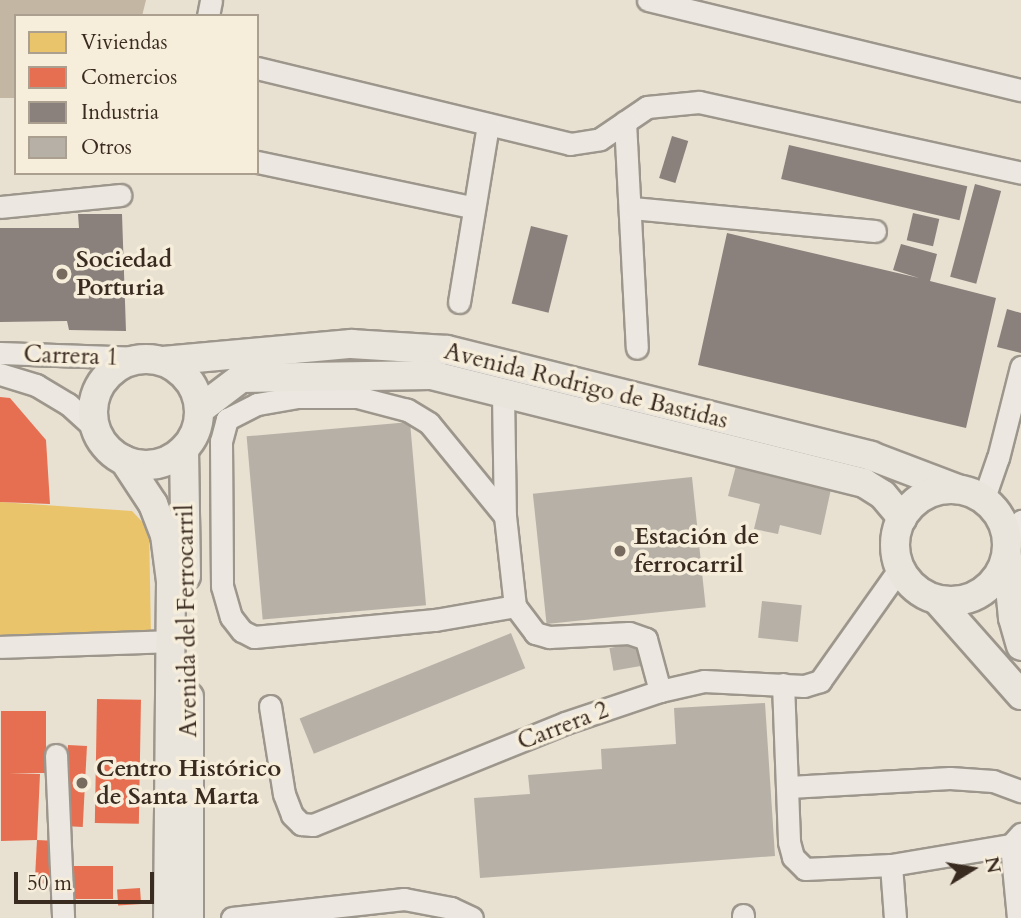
<!DOCTYPE html>
<meta charset="utf-8">
<style>
body{margin:0}
#map{position:relative;width:1021px;height:918px;overflow:hidden;background:#e8e0d1;font-family:Cardo,serif}
div>[style]{position:absolute}
.water>*{inset:0;background:#c3b6a3}
.homes>*{inset:0;background:#e9c46a}
.shops>*{inset:0;background:#e76f51;transform-origin:0 0}
.industry>*{inset:0;background:#8a817c;transform-origin:0 0}
.building>*{inset:0;background:#b6b0a6;transform-origin:0 0}
.roads{filter:drop-shadow(2px 0 #9c968c) drop-shadow(-2px 0 #9c968c) drop-shadow(0 2px #9c968c) drop-shadow(0 -2px #9c968c)}
.minor>*{height:21px;margin:-10.5px;padding:0 10.5px;transform-origin:10.5px;border-radius:10.5px;background:#ece8e1}
.major>*{height:28px;margin:-14px;padding:0 14px;transform-origin:14px;border-radius:14px;background:#e9e4dc}
.major>.ring{margin:-14px;padding:0;box-sizing:content-box;background:none;border:28px solid #e9e4dc;border-radius:50%}
.dots>*{width:19px;height:19px;translate:-50% -50%;box-sizing:border-box;border:4px solid #f6eddb;border-radius:50%}
span{translate:-50% -50%;white-space:nowrap;text-align:center;line-height:1.15;-webkit-text-stroke:7px #f6eddb;paint-order:stroke}
.poi-label{font-size:24px;color:#3a2b20;font-weight:700}
.left{translate:0 -50%;text-align:left}
.street-label{font-size:24px;color:#3a2b20}
.legend{position:absolute;left:14px;top:14px;width:245px;height:161px;box-sizing:border-box;background:#f6eddb;border:2px solid #ab9f90;margin:0;padding:9px 12px;list-style:none;font-size:21px;color:#3a2b20}
.legend li{display:flex;align-items:center;gap:14px;height:35px}
.legend b{width:35px;border:2px solid #ab9f90}
.north{position:absolute;left:937px;top:834px;width:70px;height:70px;-webkit-text-stroke:5px #f6eddb;paint-order:stroke;rotate:79deg;font-size:19px;font-weight:700;line-height:28px;text-align:center;color:#3a2b20}
.north::after{content:'';display:block;margin:auto;width:24px;height:32px;background:#3a2b20;clip-path:polygon(50% 0,100% 100%,50% 72%,0 100%)}
.scale{position:absolute;left:14px;top:872px;width:140px;height:32px;box-sizing:border-box;border:4px solid #3a2b20;border-top:0;padding-left:9px;font-size:21px;line-height:24px;white-space:nowrap;color:#3a2b20;-webkit-text-stroke:5px #f6eddb;paint-order:stroke}
</style>
<div id="map">
<div class="water">
<i style="clip-path:polygon(0 0,146px 0,142px 16px,16px 16px,16px 98px,0 98px)"></i>
</div>
<div class="homes">
<i style="clip-path:polygon(0 502px,132px 511px,149px 529px,151px 636px,0 641px)"></i>
</div>
<div class="shops">
<i style="clip-path:polygon(0 397px,10px 398px,46px 440px,50px 504px,0 502px)"></i>
<i style="left:97px;top:699px;width:44px;height:124px;rotate:1deg"></i>
<i style="clip-path:polygon(1px 711px,46px 711px,46px 773px,9px 773px,40px 774px,37px 840px,1px 841px)"></i>
<i style="left:68px;top:745px;width:19px;height:81px;rotate:3deg"></i>
<i style="left:37px;top:840px;width:20px;height:43px;rotate:3deg"></i>
<i style="left:74px;top:866px;width:39px;height:33px"></i>
<i style="left:140px;top:888px;width:16px;height:23px;rotate:86deg"></i>
</div>
<div class="industry">
<i style="left:672px;top:136px;width:17px;height:44px;rotate:17deg"></i>
<i style="left:789px;top:145px;width:183px;height:35px;rotate:13deg"></i>
<i style="left:975px;top:184px;width:27px;height:96px;rotate:15deg"></i>
<i style="left:913px;top:213px;width:27px;height:28px;rotate:13deg"></i>
<i style="clip-path:polygon(78px 214px,122px 214px,126px 331px,69px 330px,67px 321px,0 322px,0 228px,79px 228px)"></i>
<i style="left:531px;top:226px;width:38px;height:80px;rotate:14deg"></i>
<i style="clip-path:polygon(727px 233px,919px 278px,893px 270px,901px 244px,937px 254px,930px 281px,996px 298px,966px 428px,698px 365px)"></i>
<i style="clip-path:polygon(1007px 309px,1021px 313px,1021px 353px,997px 347px)"></i>
</div>
<div class="building">
<i style="left:410px;top:422px;width:184px;height:164px;rotate:85deg"></i>
<i style="clip-path:polygon(736px 466px,831px 489px,821px 535px,780px 525px,778px 534px,754px 529px,760px 504px,728px 496px)"></i>
<i style="left:692px;top:477px;width:131px;height:160px;rotate:84deg"></i>
<i style="left:762px;top:601px;width:40px;height:37px;rotate:6deg"></i>
<i style="left:511px;top:633px;width:38px;height:228px;rotate:68deg"></i>
<i style="left:638px;top:643px;width:23px;height:29px;rotate:80deg"></i>
<i style="clip-path:polygon(765px 703px,775px 856px,480px 878px,474px 798px,530px 794px,528px 775px,602px 769px,601px 749px,676px 744px,674px 708px)"></i>
</div>
<div class="roads">
<div class="minor">
<i style="left:648px;top:0;width:384px;rotate:13.6deg"></i>
<i style="left:208px;top:16px;width:16px;rotate:-79deg"></i>
<i style="left:257px;top:68px;width:322px;rotate:13.6deg"></i>
<i style="left:570px;top:144px;width:30px;rotate:-9deg"></i>
<i style="left:600px;top:139px;width:57px;rotate:-34.2deg"></i>
<i style="left:647px;top:107px;width:52px;rotate:-5.5deg"></i>
<i style="left:699px;top:102px;width:330px;rotate:12.4deg"></i>
<i style="left:625px;top:122px;width:226px;rotate:87deg"></i>
<i style="left:257px;top:162px;width:219px;rotate:11.9deg"></i>
<i style="left:0;top:207px;width:121px;rotate:-5.7deg"></i>
<i style="left:632px;top:208px;width:244px;rotate:5.4deg"></i>
<i style="left:459px;top:302px;width:180px;rotate:-80.7deg"></i>
<i style="left:0;top:353px;width:141px;rotate:2deg"></i>
<i style="left:0;top:374px;width:38px;rotate:17deg"></i>
<i style="left:36px;top:385px;width:37px;rotate:31deg"></i>
<i style="left:68px;top:404px;width:36px;rotate:42deg"></i>
<i style="left:503px;top:393px;width:123px;rotate:89.1deg"></i>
<i style="left:505px;top:516px;width:91px;rotate:83.7deg"></i>
<i style="left:515px;top:606px;width:34px;rotate:53deg"></i>
<i style="left:535px;top:633px;width:15px;rotate:16deg"></i>
<i style="left:549px;top:637px;width:80px;rotate:-2.9deg"></i>
<i style="left:629px;top:633px;width:18px;rotate:19deg"></i>
<i style="left:646px;top:639px;width:54px;rotate:74.9deg"></i>
<i style="left:979px;top:496px;width:8px;rotate:-30deg"></i>
<i style="left:986px;top:492px;width:36px;rotate:-71deg"></i>
<i style="left:998px;top:458px;width:94px;rotate:-75.8deg"></i>
<i style="left:505px;top:516px;width:120px;rotate:-129.3deg"></i>
<i style="left:429px;top:423px;width:26px;rotate:-149deg"></i>
<i style="left:407px;top:410px;width:52px;rotate:-165.4deg"></i>
<i style="left:357px;top:397px;width:59px;rotate:180deg"></i>
<i style="left:298px;top:397px;width:42px;rotate:170.3deg"></i>
<i style="left:257px;top:404px;width:34px;rotate:153deg"></i>
<i style="left:227px;top:419px;width:23px;rotate:105deg"></i>
<i style="left:221px;top:441px;width:145px;rotate:89.6deg"></i>
<i style="left:222px;top:586px;width:32px;rotate:74deg"></i>
<i style="left:231px;top:617px;width:18px;rotate:52deg"></i>
<i style="left:242px;top:631px;width:13px;rotate:27deg"></i>
<i style="left:254px;top:637px;width:182px;rotate:-5.4deg"></i>
<i style="left:435px;top:620px;width:81px;rotate:-9.9deg"></i>
<i style="left:1008px;top:542px;width:25px;rotate:-58deg"></i>
<i style="left:0;top:647px;width:171px;rotate:-2deg"></i>
<i style="left:783px;top:684px;width:158px;rotate:87.8deg"></i>
<i style="left:789px;top:842px;width:16px;rotate:75deg"></i>
<i style="left:793px;top:857px;width:17px;rotate:45deg"></i>
<i style="left:805px;top:869px;width:86px;rotate:-2.7deg"></i>
<i style="left:891px;top:865px;width:122px;rotate:-9.5deg"></i>
<i style="left:1011px;top:845px;width:15px;rotate:-48deg"></i>
<i style="left:270px;top:706px;width:89px;rotate:81deg"></i>
<i style="left:284px;top:794px;width:22px;rotate:69deg"></i>
<i style="left:292px;top:815px;width:13px;rotate:45deg"></i>
<i style="left:301px;top:824px;width:12px;rotate:5deg"></i>
<i style="left:313px;top:825px;width:272px;rotate:-22deg"></i>
<i style="left:565px;top:723px;width:100px;rotate:-18.6deg"></i>
<i style="left:660px;top:691px;width:45px;rotate:-12.8deg"></i>
<i style="left:704px;top:681px;width:100px;rotate:2.9deg"></i>
<i style="left:804px;top:686px;width:17px;rotate:-17deg"></i>
<i style="left:820px;top:681px;width:138px;rotate:-54.7deg"></i>
<i style="left:56px;top:755px;width:163px;rotate:87.5deg"></i>
<i style="left:789px;top:787px;width:161px;rotate:-3.2deg"></i>
<i style="left:950px;top:778px;width:43px;rotate:4deg"></i>
<i style="left:993px;top:781px;width:30px;rotate:20deg"></i>
<i style="left:1011px;top:845px;width:73px;rotate:84.5deg"></i>
<i style="left:891px;top:865px;width:53px;rotate:85.7deg"></i>
<i style="left:743px;top:915px;width:3px;rotate:90deg"></i>
<i style="left:232px;top:918px;width:173px;rotate:-6.3deg"></i>
<i style="left:404px;top:899px;width:48px;rotate:10.8deg"></i>
<i style="left:451px;top:908px;width:23px;rotate:25deg"></i>
</div>
<div class="major">
<i class="ring" style="left:93px;top:359px;width:78px;height:78px"></i>
<i style="left:163px;top:361px;width:189px;rotate:-5.2deg"></i>
<i style="left:351px;top:344px;width:96px;rotate:3.6deg"></i>
<i style="left:447px;top:350px;width:437px;rotate:14deg"></i>
<i style="left:871px;top:456px;width:93px;rotate:20.8deg"></i>
<i style="left:199px;top:410px;width:53px;rotate:-37.3deg"></i>
<i style="left:241px;top:378px;width:190px;rotate:-0.9deg"></i>
<i style="left:431px;top:375px;width:446px;rotate:14deg"></i>
<i style="left:864px;top:483px;width:22px;rotate:32deg"></i>
<i style="left:883px;top:495px;width:30px;rotate:50deg"></i>
<i style="left:184px;top:449px;width:127px;rotate:89.1deg"></i>
<i style="left:124px;top:460px;width:53px;rotate:56.6deg"></i>
<i style="left:153px;top:504px;width:33px;rotate:69deg"></i>
<i style="left:165px;top:535px;width:46px;rotate:82.6deg"></i>
<i style="left:171px;top:581px;width:337px;rotate:90.5deg"></i>
<i class="ring" style="left:895px;top:489px;width:84px;height:84px"></i>
<i style="left:1007px;top:556px;width:62px;rotate:84.5deg"></i>
<i style="left:1013px;top:618px;width:29px;rotate:74deg"></i>
<i style="left:937px;top:600px;width:127px;rotate:48.5deg"></i>
<i style="left:189px;top:697px;width:221px;rotate:90deg"></i>
</div>
</div>
<div class="dots">
<i style="left:62px;top:274px;background:#776a5e"></i>
<i style="left:620px;top:551px;background:#776a5e"></i>
<i style="left:82px;top:783px;background:#776a5e"></i>
</div>
<div class="poi-label">
<span class="left" style="left:76px;top:274px">Sociedad<br>Porturia</span>
<span class="left" style="left:634px;top:551px">Estación de<br>ferrocarril</span>
<span class="left" style="left:96px;top:783px">Centro Histórico<br>de Santa Marta</span>
</div>
<div class="street-label">
<span style="left:71px;top:356px;rotate:2deg">Carrera 1</span>
<span style="left:586px;top:386px;rotate:14deg">Avenida Rodrigo de Bastidas</span>
<span style="left:187px;top:621px;rotate:-91deg">Avenida del Ferrocarril</span>
<span style="left:563px;top:726px;rotate:-21deg">Carrera 2</span>
</div>
<ul class="legend">
<li><b style="height:19px;background:#e9c46a"></b>Viviendas</li>
<li><b style="height:19px;background:#e76f51"></b>Comercios</li>
<li><b style="height:19px;background:#8a817c"></b>Industria</li>
<li><b style="height:19px;background:#b6b0a6"></b>Otros</li>
</ul>
<div class="north">N</div>
<div class="scale">50 m</div>
</div>
